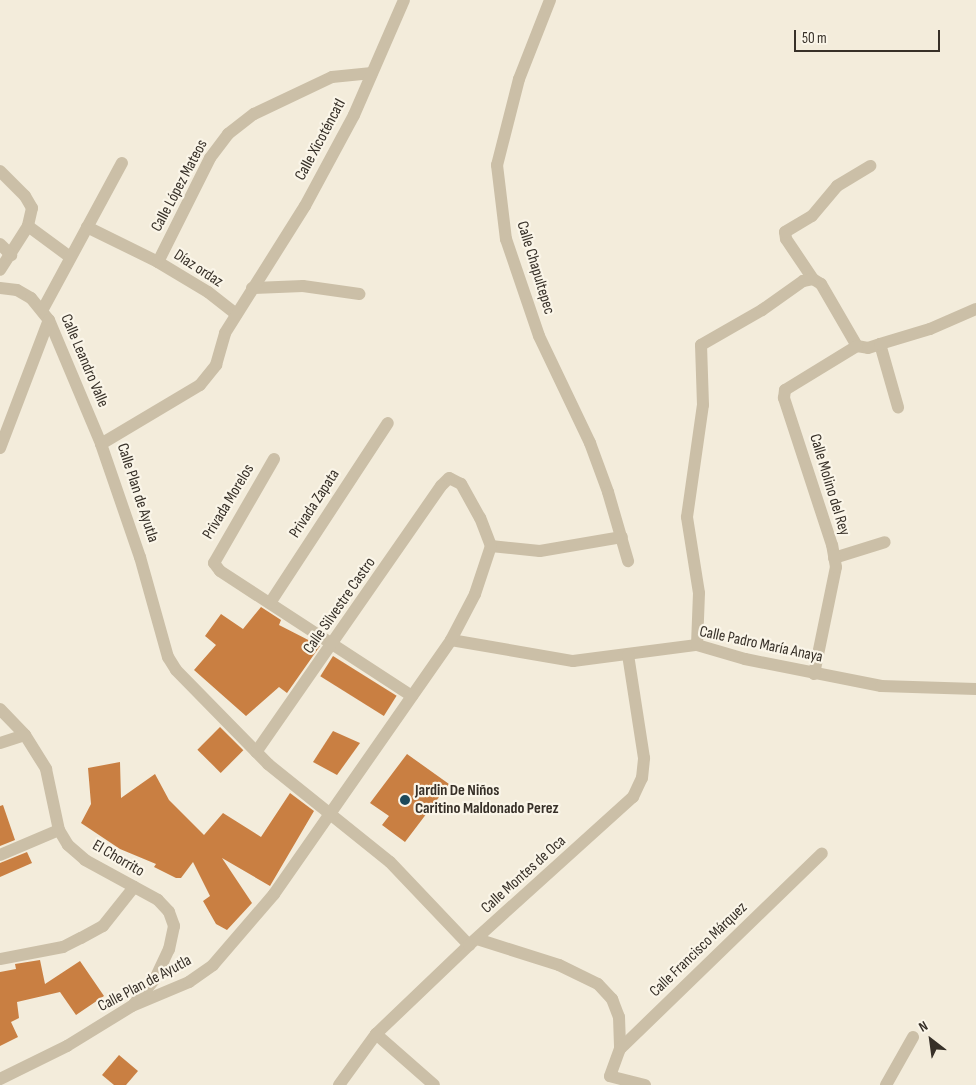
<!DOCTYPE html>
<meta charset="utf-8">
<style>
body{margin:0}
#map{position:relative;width:976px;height:1085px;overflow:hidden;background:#f3ecdb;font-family:"Sofia Sans Condensed",sans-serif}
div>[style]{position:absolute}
.building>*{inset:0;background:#c97f42;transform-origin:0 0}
.minor>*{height:12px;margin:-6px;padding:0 6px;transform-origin:6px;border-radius:6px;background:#cbbfa7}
.dots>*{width:14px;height:14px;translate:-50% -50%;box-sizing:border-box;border:2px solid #faf5e8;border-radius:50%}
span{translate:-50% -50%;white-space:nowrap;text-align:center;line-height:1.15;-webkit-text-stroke:4.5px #faf5e8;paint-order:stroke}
.street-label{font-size:16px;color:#373028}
.poi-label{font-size:16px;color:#373028;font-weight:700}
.left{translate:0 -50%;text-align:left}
.north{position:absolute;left:906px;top:1015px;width:50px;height:50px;-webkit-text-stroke:4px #faf5e8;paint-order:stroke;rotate:330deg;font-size:14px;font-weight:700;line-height:20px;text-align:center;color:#373028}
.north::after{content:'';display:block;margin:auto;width:18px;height:22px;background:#373028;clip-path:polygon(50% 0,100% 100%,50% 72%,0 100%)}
.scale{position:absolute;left:794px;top:30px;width:146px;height:22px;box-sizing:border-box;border:2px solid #373028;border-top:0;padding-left:6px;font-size:15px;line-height:18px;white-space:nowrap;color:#373028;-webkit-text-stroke:4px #faf5e8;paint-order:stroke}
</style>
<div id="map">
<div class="building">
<i style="clip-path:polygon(261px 607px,281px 620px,279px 625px,320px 646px,287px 693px,279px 687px,246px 716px,194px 670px,216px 645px,205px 636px,221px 614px,243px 629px)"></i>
<i style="left:333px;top:656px;width:75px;height:24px;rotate:32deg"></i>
<i style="left:220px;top:727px;width:33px;height:32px;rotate:45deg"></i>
<i style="clip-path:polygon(333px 731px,360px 743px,337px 775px,313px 762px)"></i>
<i style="clip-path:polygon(407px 754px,449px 784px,405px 842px,382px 825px,389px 816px,370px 803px)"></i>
<i style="clip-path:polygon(120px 762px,121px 798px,155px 774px,169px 800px,204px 835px,223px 813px,261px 837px,290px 793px,314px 811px,270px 886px,222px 858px,252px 903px,227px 930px,216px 924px,203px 901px,210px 896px,193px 862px,181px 878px,176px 878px,154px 867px,156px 864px,120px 849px,81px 823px,91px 804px,88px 768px)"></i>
<i style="clip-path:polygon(3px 805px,15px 840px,0 846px,0 806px)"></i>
<i style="clip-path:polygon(27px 852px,32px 863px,0 877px,0 863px)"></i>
<i style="clip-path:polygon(40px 960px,45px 984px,80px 961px,104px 996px,76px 1015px,60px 992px,17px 1002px,19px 1018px,11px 1022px,18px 1037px,0 1046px,0 972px,16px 969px,15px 964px)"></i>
<i style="clip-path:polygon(119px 1055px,138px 1071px,126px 1085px,114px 1085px,102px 1075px)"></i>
</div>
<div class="minor">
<i style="left:550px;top:0;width:85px;rotate:111.4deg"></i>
<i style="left:519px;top:79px;width:89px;rotate:104.3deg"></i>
<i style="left:497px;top:165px;width:75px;rotate:83.1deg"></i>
<i style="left:506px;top:239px;width:102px;rotate:71.2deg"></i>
<i style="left:539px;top:336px;width:119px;rotate:64.5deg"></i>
<i style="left:590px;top:443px;width:52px;rotate:69.8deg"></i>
<i style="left:608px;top:492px;width:72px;rotate:73.8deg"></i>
<i style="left:0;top:171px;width:35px;rotate:45deg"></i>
<i style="left:25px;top:196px;width:14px;rotate:60deg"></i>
<i style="left:32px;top:208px;width:18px;rotate:103deg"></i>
<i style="left:28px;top:226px;width:52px;rotate:122.5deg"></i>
<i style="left:28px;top:226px;width:52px;rotate:36.4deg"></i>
<i style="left:87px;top:227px;width:79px;rotate:26.2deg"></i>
<i style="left:158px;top:262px;width:58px;rotate:31deg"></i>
<i style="left:208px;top:292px;width:36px;rotate:38deg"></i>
<i style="left:0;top:244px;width:16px;rotate:45deg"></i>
<i style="left:158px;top:262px;width:116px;rotate:-63.4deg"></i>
<i style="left:210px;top:158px;width:30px;rotate:-53deg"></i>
<i style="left:228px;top:134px;width:33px;rotate:-38deg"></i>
<i style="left:254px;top:114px;width:86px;rotate:-25.4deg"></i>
<i style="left:332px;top:77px;width:40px;rotate:-5.7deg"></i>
<i style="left:0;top:288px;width:17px;rotate:7deg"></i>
<i style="left:17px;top:290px;width:16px;rotate:30deg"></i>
<i style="left:31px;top:298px;width:28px;rotate:51deg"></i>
<i style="left:49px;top:320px;width:134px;rotate:67.2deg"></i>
<i style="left:101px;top:444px;width:120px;rotate:71deg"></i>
<i style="left:140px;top:557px;width:104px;rotate:74.4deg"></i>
<i style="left:168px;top:657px;width:15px;rotate:58deg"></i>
<i style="left:176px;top:670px;width:132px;rotate:45.6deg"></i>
<i style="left:268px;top:764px;width:156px;rotate:38.8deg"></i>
<i style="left:390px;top:862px;width:115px;rotate:46.4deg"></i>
<i style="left:252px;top:288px;width:51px;rotate:-2.2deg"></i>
<i style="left:303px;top:286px;width:57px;rotate:8.1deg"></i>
<i style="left:43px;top:309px;width:166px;rotate:-61.6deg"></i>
<i style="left:880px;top:344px;width:66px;rotate:74.1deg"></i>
<i style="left:857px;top:346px;width:72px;rotate:-120.1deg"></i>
<i style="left:821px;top:284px;width:9px;rotate:-148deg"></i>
<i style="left:813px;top:279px;width:48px;rotate:-124deg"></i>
<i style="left:786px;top:239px;width:7px;rotate:-98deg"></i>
<i style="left:785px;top:232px;width:31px;rotate:-31deg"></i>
<i style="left:812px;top:216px;width:39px;rotate:-50deg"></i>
<i style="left:837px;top:186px;width:39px;rotate:-31deg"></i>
<i style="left:857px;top:346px;width:11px;rotate:10deg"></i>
<i style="left:868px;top:348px;width:13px;rotate:-18deg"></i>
<i style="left:880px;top:344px;width:52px;rotate:-16.7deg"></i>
<i style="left:930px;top:329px;width:50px;rotate:-23.5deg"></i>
<i style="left:101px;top:444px;width:115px;rotate:-30.8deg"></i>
<i style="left:200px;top:385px;width:26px;rotate:-51deg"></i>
<i style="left:216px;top:365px;width:33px;rotate:-74deg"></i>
<i style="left:225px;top:333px;width:150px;rotate:-57.8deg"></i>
<i style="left:305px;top:206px;width:103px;rotate:-61.7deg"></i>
<i style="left:354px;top:115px;width:125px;rotate:-66.5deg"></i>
<i style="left:0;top:448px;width:137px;rotate:-69.1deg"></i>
<i style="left:274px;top:459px;width:120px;rotate:120deg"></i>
<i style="left:214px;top:563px;width:10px;rotate:53deg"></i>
<i style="left:220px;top:571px;width:229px;rotate:33.1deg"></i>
<i style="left:491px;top:546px;width:49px;rotate:5.8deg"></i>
<i style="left:540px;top:551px;width:83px;rotate:-9.7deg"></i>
<i style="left:834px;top:558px;width:53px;rotate:-17.4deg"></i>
<i style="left:270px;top:603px;width:215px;rotate:-56.8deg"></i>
<i style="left:451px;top:640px;width:124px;rotate:9.8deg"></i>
<i style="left:573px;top:661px;width:125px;rotate:-7.4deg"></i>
<i style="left:697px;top:645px;width:50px;rotate:16.3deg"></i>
<i style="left:745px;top:659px;width:139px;rotate:11.2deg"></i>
<i style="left:881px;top:686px;width:95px;rotate:1.8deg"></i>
<i style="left:697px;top:645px;width:52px;rotate:-87.8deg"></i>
<i style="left:699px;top:593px;width:77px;rotate:-99deg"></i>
<i style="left:687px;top:517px;width:113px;rotate:-81.9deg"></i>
<i style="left:703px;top:405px;width:60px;rotate:-91.9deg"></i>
<i style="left:701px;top:345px;width:70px;rotate:-29.8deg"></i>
<i style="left:762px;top:310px;width:50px;rotate:-35.3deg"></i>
<i style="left:803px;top:281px;width:10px;rotate:-11deg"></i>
<i style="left:814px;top:674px;width:109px;rotate:-78.4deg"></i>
<i style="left:836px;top:567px;width:22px;rotate:-100deg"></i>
<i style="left:832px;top:545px;width:155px;rotate:-108.1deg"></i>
<i style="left:784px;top:398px;width:8px;rotate:-83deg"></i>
<i style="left:785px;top:390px;width:84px;rotate:-31.4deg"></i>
<i style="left:0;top:709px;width:36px;rotate:46deg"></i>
<i style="left:25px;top:735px;width:40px;rotate:58deg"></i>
<i style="left:46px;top:769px;width:62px;rotate:78deg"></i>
<i style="left:59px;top:830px;width:17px;rotate:59deg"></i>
<i style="left:68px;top:845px;width:23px;rotate:41deg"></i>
<i style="left:85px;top:860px;width:83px;rotate:28.7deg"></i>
<i style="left:158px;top:900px;width:16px;rotate:47deg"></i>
<i style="left:169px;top:912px;width:15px;rotate:70deg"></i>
<i style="left:174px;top:926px;width:24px;rotate:102deg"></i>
<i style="left:169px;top:949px;width:33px;rotate:115deg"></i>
<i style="left:155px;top:979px;width:33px;rotate:130deg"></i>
<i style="left:0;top:743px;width:26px;rotate:-18deg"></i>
<i style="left:0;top:855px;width:64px;rotate:-23deg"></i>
<i style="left:477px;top:939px;width:86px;rotate:17.6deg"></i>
<i style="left:559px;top:965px;width:43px;rotate:26deg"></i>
<i style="left:598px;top:984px;width:21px;rotate:47deg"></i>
<i style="left:612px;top:999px;width:19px;rotate:69deg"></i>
<i style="left:619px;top:1017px;width:32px;rotate:88deg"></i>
<i style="left:0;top:959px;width:64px;rotate:-10.8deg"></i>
<i style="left:63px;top:947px;width:20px;rotate:-27deg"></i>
<i style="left:81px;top:938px;width:25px;rotate:-29deg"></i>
<i style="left:103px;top:926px;width:50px;rotate:-51.5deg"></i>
<i style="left:376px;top:1034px;width:77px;rotate:41.3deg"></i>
<i style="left:0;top:1079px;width:75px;rotate:-26.2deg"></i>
<i style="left:67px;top:1046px;width:76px;rotate:-31.6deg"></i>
<i style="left:132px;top:1006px;width:62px;rotate:-22.8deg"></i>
<i style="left:189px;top:982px;width:29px;rotate:-35deg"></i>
<i style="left:213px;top:965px;width:94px;rotate:-49.3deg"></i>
<i style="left:274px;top:894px;width:310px;rotate:-55.1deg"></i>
<i style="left:451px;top:640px;width:52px;rotate:-62.4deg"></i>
<i style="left:475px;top:594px;width:51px;rotate:-71.6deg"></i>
<i style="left:491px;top:546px;width:30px;rotate:-111deg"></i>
<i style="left:480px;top:518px;width:39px;rotate:-119deg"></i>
<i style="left:461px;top:484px;width:13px;rotate:-153deg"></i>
<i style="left:449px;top:478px;width:11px;rotate:135deg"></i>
<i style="left:441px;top:486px;width:324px;rotate:124.8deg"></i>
<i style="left:339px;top:1085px;width:63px;rotate:-54deg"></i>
<i style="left:376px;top:1034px;width:129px;rotate:-43.7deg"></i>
<i style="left:469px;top:945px;width:221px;rotate:-42.1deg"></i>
<i style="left:633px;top:797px;width:21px;rotate:-65deg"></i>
<i style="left:642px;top:778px;width:20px;rotate:-84deg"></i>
<i style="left:644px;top:758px;width:104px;rotate:-98.8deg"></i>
<i style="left:645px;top:1085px;width:36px;rotate:-166deg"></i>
<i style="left:610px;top:1076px;width:29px;rotate:-70deg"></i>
<i style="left:620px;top:1049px;width:281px;rotate:-44.1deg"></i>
<i style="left:886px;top:1085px;width:55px;rotate:-60.6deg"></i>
</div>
<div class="dots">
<i style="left:405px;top:800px;background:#1c495a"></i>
</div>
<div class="street-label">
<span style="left:321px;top:140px;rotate:-62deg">Calle Xicoténcatl</span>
<span style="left:180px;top:186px;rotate:-62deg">Calle López Mateos</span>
<span style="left:535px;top:268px;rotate:73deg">Calle Chapultepec</span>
<span style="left:198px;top:269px;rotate:33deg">Díaz ordaz</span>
<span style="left:84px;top:361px;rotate:67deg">Calle Leandro Valle</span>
<span style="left:829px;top:485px;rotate:73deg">Calle Molino del Rey</span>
<span style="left:137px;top:493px;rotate:72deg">Calle Plan de Ayutla</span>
<span style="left:229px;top:502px;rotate:-59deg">Privada Morelos</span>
<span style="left:315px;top:504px;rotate:-57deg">Privada Zapata</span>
<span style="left:340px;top:606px;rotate:-55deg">Calle Silvestre Castro</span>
<span style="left:761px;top:645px;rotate:12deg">Calle Padro María Anaya</span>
<span style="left:118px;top:859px;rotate:30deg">El Chorrito</span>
<span style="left:524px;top:875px;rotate:-42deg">Calle Montes de Oca</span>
<span style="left:699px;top:950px;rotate:-44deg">Calle Francisco Márquez</span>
<span style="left:145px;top:984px;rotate:-28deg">Calle Plan de Ayutla</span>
</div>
<div class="poi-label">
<span class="left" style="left:415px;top:800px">Jardin De Niños<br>Caritino Maldonado Perez</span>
</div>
<div class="north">N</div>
<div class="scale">50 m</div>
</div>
